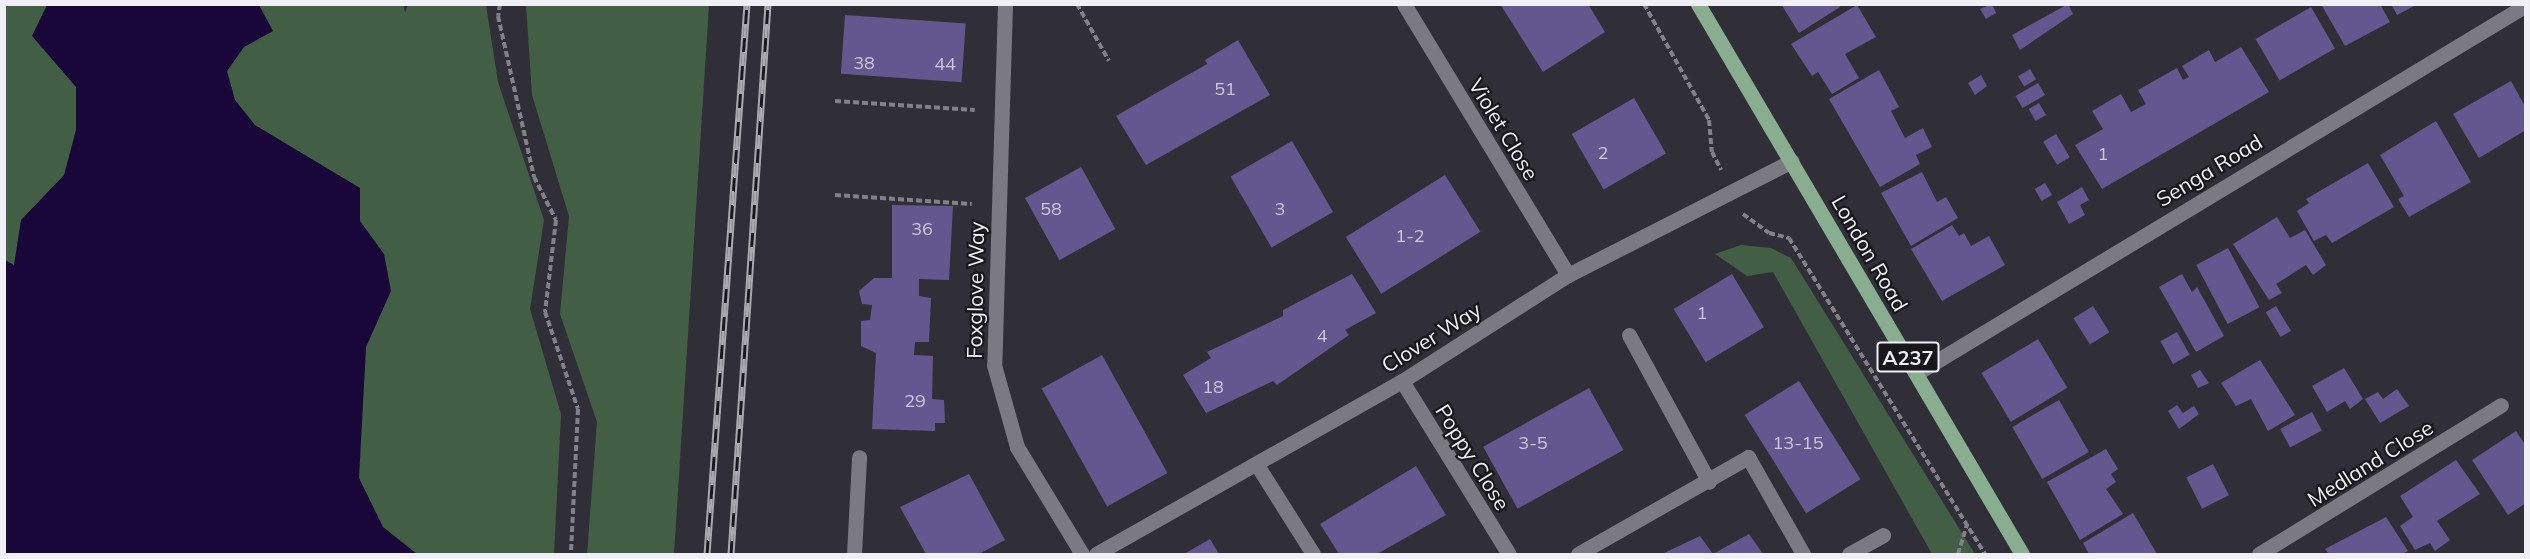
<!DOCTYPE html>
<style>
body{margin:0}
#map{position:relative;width:2530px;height:559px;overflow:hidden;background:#302f37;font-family:Mulish,sans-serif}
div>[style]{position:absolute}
.green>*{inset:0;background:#425e44}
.water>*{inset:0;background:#180738}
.building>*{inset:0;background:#63578f;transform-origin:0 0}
.path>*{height:4px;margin-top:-2px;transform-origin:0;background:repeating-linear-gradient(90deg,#828188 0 6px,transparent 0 9px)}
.minor>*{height:15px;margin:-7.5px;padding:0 7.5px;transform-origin:7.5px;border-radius:7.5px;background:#7b7a83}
.major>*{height:15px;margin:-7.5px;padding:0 7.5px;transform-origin:7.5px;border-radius:7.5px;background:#88ae8f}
.rail>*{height:7px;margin-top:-3.5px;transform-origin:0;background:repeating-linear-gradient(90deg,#18181c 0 14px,#a9a8af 0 28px);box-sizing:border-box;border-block:2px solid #a9a8af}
span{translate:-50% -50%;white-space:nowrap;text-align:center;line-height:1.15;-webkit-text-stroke:4.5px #18181c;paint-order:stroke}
.number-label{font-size:18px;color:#cdc9dc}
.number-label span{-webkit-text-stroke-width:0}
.shield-label span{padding:2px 4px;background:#18181c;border:2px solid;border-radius:4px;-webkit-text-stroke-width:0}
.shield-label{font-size:20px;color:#f0eff5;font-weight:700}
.street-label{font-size:21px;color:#f0eff5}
.frame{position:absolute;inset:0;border:6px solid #f0eff5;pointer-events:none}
</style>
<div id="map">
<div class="green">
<i style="clip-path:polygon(403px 4px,405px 13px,408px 5px,486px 5px,498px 82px,544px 220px,530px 309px,561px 414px,554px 554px,5px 554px,4px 5px)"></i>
<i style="clip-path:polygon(526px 5px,709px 5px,674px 554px,587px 554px,597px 422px,560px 314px,569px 216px,532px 95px)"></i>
<i style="clip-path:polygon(1741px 245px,1771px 248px,1791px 258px,1975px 554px,1932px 554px,1773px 272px,1747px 276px,1715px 254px)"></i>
</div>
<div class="water">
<i style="clip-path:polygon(47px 5px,259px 5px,273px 31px,244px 47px,227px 71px,235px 100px,255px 125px,360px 188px,360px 221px,384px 254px,391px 291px,366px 347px,359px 478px,383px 527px,417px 554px,5px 554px,5px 260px,14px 265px,21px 220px,64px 175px,76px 130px,76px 87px,32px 36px)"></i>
</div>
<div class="building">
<i style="clip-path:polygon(1500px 4px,1588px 4px,1605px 32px,1543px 72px)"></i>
<i style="clip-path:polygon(1781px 4px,1839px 4px,1840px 7px,1799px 33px)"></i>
<i style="clip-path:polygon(1992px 4px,1996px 13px,1986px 19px,1980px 9px)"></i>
<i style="clip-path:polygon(2068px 4px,2073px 14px,2020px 50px,2012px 35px)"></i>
<i style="clip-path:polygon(2321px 4px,2380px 4px,2390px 22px,2345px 46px)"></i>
<i style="clip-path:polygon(2391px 4px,2418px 4px,2397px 15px)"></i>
<i style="clip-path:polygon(1857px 5px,1876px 37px,1845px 54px,1859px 78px,1832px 94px,1818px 72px,1812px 76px,1791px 44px)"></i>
<i style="left:2311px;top:7px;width:48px;height:64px;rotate:60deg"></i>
<i style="left:845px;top:15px;width:121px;height:59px;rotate:4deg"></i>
<i style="clip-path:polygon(1238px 40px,1270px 95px,1146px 165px,1116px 116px,1207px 64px,1205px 60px)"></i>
<i style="clip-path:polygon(2241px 47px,2269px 92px,2102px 189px,2075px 145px,2103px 129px,2092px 111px,2121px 94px,2131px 112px,2146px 104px,2138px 90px,2177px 68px,2183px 80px,2189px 77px,2182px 66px,2209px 50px,2215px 62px)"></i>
<i style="left:2030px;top:69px;width:12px;height:14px;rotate:59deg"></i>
<i style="clip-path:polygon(1879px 70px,1899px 107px,1891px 111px,1905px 138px,1923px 128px,1932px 147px,1916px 155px,1920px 164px,1880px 187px,1829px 99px)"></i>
<i style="clip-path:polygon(1981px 75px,1987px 86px,1975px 95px,1968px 83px)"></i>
<i style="clip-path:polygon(2511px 81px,2526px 108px,2526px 130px,2479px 158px,2453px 114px)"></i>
<i style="left:2038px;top:83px;width:14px;height:26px;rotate:60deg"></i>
<i style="left:1634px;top:98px;width:64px;height:72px;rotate:60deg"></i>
<i style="left:2039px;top:103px;width:14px;height:12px;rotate:60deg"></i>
<i style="clip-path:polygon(2436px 121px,2471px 182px,2409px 217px,2398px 199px,2404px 196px,2380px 155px)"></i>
<i style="left:2056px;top:134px;width:27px;height:15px;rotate:59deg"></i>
<i style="left:1292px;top:141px;width:82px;height:71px;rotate:60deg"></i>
<i style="clip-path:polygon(2368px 163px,2394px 207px,2332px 243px,2326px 235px,2314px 241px,2297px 211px,2309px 203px,2306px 199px)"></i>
<i style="left:1081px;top:167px;width:71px;height:64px;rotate:61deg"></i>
<i style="clip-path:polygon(1922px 172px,1937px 202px,1946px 197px,1958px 218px,1911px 246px,1881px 193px)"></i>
<i style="left:1445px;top:175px;width:67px;height:117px;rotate:58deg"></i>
<i style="left:2045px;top:183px;width:14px;height:12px;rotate:60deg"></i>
<i style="clip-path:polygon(2082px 187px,2089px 200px,2080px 205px,2085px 215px,2069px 224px,2057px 202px)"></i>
<i style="clip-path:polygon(892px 205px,953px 206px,949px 280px,919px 279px,919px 296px,931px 298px,929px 342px,915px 342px,914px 355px,933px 356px,932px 399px,944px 400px,945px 423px,935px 423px,935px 431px,872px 429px,876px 353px,861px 346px,861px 321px,870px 320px,872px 305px,862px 304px,859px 291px,874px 278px,892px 278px)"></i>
<i style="clip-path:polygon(2277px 217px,2290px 238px,2305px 230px,2326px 265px,2313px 275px,2306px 265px,2276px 284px,2282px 293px,2269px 300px,2233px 244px)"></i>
<i style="clip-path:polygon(1952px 225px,1959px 236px,1964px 233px,1971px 246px,1989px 236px,2005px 265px,1942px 301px,1911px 249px)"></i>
<i style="left:2228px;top:248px;width:67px;height:36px;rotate:62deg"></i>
<i style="clip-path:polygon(1352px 274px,1376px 313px,1345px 330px,1349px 335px,1277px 385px,1273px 381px,1206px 413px,1183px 375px,1211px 358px,1207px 352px,1283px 316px,1283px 310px)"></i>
<i style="left:1732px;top:274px;width:62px;height:68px;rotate:59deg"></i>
<i style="clip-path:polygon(2182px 274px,2192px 292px,2197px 287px,2224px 336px,2196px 352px,2159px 287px)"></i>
<i style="left:2093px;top:306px;width:31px;height:23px;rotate:58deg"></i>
<i style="left:2276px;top:306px;width:29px;height:12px;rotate:59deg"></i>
<i style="left:2177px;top:332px;width:26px;height:19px;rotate:61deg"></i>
<i style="left:2038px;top:339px;width:57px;height:66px;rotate:59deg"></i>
<i style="left:1102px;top:355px;width:135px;height:69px;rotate:61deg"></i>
<i style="clip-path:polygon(2260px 360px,2295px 415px,2268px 431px,2251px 399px,2236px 406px,2221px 383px)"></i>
<i style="clip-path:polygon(2344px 368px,2363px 399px,2350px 409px,2345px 401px,2327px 412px,2312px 386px)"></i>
<i style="clip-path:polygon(2200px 370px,2209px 383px,2198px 388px,2191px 375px)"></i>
<i style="left:1799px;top:381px;width:116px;height:64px;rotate:58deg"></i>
<i style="left:1589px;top:388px;width:71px;height:121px;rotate:61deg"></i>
<i style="clip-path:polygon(2397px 389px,2409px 406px,2380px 423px,2365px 399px,2378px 392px,2383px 399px)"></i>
<i style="left:2059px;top:400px;width:60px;height:54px;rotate:60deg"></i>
<i style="clip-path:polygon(2177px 405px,2183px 413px,2194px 406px,2199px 414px,2179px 429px,2168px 411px)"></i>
<i style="left:2312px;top:412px;width:21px;height:36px;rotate:62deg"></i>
<i style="clip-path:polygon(2516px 431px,2526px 446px,2526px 503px,2508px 515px,2472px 460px)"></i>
<i style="clip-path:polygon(2106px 449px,2118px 469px,2111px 474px,2116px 482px,2106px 489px,2123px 514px,2080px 540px,2047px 482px)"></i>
<i style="clip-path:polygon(2456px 460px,2480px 494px,2437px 521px,2450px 540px,2435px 551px,2430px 543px,2415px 550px,2400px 526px,2413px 517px,2400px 496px)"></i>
<i style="left:2213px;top:464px;width:35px;height:30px;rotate:63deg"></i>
<i style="clip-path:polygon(1416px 466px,1446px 515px,1377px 554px,1339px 554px,1320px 524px)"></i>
<i style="clip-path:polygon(969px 474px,1005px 540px,979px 554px,926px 554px,900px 507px)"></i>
<i style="clip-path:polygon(2133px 513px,2157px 554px,2089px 554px,2083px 543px)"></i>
<i style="clip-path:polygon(2386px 517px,2408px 551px,2402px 554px,2329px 554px,2325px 549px)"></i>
<i style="clip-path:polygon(1749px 534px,1763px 554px,1662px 554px,1700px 536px,1713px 554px)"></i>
<i style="clip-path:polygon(1210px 539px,1219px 554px,1184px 554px)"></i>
</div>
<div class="path">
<i style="left:500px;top:4px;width:12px;rotate:99deg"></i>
<i style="left:498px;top:16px;width:165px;rotate:77.4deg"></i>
<i style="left:534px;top:177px;width:48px;rotate:62.9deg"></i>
<i style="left:556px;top:220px;width:93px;rotate:96.8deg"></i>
<i style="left:545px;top:312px;width:102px;rotate:71.2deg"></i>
<i style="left:578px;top:409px;width:145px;rotate:92.8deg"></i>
<i style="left:1077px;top:4px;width:65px;rotate:60.7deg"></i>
<i style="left:1644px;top:4px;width:133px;rotate:60.7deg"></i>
<i style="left:1709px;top:120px;width:32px;rotate:85deg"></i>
<i style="left:1712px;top:152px;width:20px;rotate:63deg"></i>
<i style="left:835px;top:101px;width:140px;rotate:3.7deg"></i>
<i style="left:835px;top:195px;width:137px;rotate:3.8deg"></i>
<i style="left:1743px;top:214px;width:32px;rotate:36deg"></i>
<i style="left:1769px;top:233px;width:21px;rotate:14deg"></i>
<i style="left:1789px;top:238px;width:372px;rotate:58.2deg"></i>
<i style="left:1958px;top:554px;width:31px;rotate:-73deg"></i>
</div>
<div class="minor">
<i style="left:1005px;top:4px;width:361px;rotate:91.7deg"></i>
<i style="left:994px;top:365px;width:85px;rotate:74.3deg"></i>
<i style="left:1017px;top:447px;width:125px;rotate:58.7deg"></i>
<i style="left:1404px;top:4px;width:317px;rotate:58.8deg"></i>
<i style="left:1629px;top:335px;width:167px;rotate:61.4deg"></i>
<i style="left:1917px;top:373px;width:712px;rotate:-31.14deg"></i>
<i style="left:1402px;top:381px;width:203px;rotate:58.3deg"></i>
<i style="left:1257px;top:465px;width:105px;rotate:57.8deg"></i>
<i style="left:854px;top:554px;width:97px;rotate:-87deg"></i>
<i style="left:1096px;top:554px;width:352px;rotate:-29.5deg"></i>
<i style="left:1402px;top:381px;width:197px;rotate:-32.6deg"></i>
<i style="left:1568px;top:275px;width:251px;rotate:-27deg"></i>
<i style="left:1578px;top:554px;width:196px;rotate:-29.7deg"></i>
<i style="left:1748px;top:457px;width:112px;rotate:60.4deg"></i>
<i style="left:1849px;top:554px;width:39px;rotate:-29deg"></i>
<i style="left:2259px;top:554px;width:284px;rotate:-31.6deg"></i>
</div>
<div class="major">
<i style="left:1698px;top:4px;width:638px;rotate:59.5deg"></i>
</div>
<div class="rail">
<i style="left:707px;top:554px;width:551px;rotate:-85.84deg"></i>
<i style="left:731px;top:554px;width:551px;rotate:-86.15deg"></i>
</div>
<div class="number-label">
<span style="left:864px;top:63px">38</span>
<span style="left:945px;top:64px">44</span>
<span style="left:1225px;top:89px">51</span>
<span style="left:1603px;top:153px">2</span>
<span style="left:2103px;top:154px">1</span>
<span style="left:1051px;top:209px">58</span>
<span style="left:1280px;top:209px">3</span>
<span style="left:922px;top:229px">36</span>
<span style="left:1410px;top:236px">1-2</span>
<span style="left:1702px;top:313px">1</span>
<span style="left:1322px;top:336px">4</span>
<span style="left:1213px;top:387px">18</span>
<span style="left:915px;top:401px">29</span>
<span style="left:1533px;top:443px">3-5</span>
<span style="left:1798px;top:443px">13-15</span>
</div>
<div class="shield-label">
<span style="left:1908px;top:357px">A237</span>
</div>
<div class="street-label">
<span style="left:1504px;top:129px;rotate:59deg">Violet Close</span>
<span style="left:2209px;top:170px;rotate:-31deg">Senga Road</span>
<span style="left:1870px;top:253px;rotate:60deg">London Road</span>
<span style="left:975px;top:290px;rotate:-89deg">Foxglove Way</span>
<span style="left:1431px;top:337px;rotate:-32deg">Clover Way</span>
<span style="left:1473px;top:457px;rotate:58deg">Poppy Close</span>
<span style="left:2370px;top:463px;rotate:-32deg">Medland Close</span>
</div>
<div class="frame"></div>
</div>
